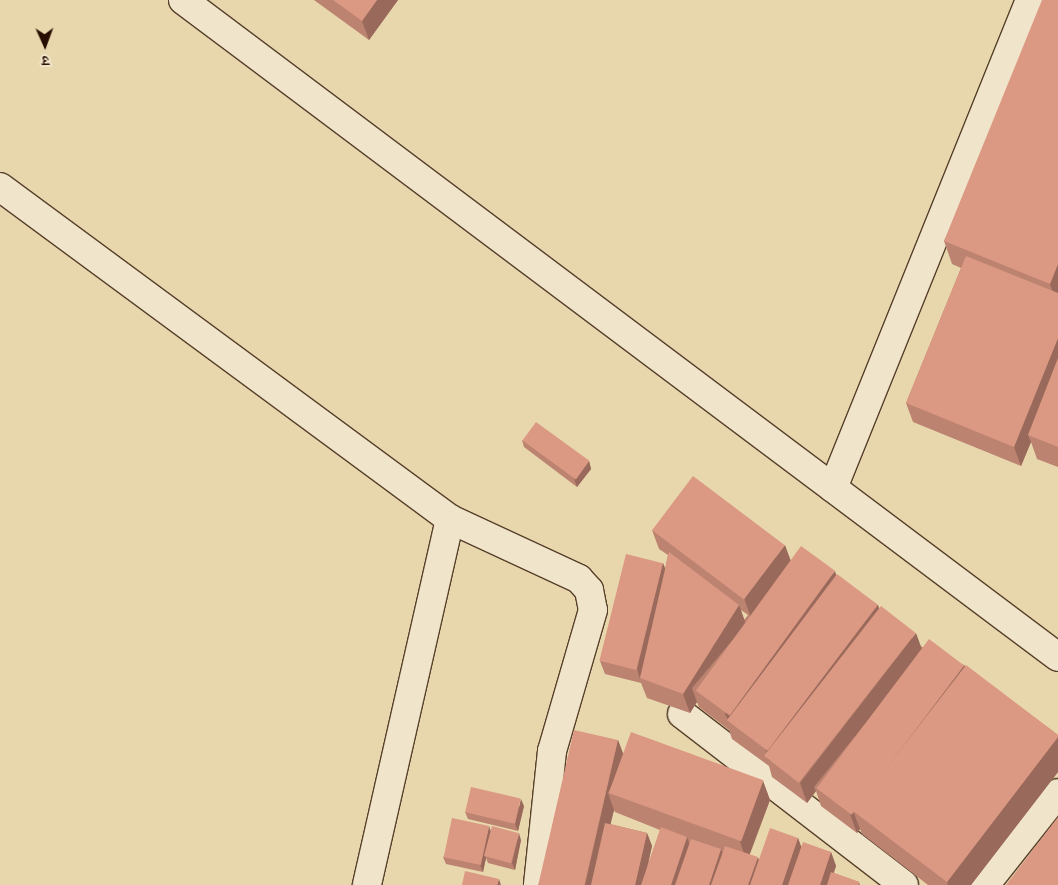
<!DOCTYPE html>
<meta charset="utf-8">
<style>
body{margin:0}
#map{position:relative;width:1058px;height:885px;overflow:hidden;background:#e8d7ad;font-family:Alegreya,"Noto Serif Devanagari",serif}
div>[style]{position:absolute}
.roads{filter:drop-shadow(1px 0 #57402b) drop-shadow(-1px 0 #57402b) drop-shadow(0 1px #57402b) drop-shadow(0 -1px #57402b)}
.minor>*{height:28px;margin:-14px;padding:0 14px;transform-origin:14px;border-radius:14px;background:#f0e5ca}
.wall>*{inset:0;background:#bc8370}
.shaded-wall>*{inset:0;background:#996a5b}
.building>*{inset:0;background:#db9882;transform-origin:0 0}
span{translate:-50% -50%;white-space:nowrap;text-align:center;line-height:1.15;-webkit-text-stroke:4px #f0e5ca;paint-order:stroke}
.north{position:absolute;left:20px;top:20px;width:50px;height:50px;-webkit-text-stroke:4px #f0e5ca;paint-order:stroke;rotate:178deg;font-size:14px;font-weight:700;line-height:20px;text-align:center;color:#270e00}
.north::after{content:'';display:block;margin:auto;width:18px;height:22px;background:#270e00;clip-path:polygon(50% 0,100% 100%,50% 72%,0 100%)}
</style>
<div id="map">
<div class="roads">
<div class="minor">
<i style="left:183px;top:0;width:1094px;rotate:36.9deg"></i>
<i style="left:0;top:187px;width:559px;rotate:36.42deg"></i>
<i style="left:450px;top:519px;width:375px;rotate:102.8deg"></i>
<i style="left:833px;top:488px;width:526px;rotate:-68.02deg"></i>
<i style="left:450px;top:519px;width:142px;rotate:24.9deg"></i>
<i style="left:579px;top:579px;width:15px;rotate:48deg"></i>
<i style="left:589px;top:590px;width:20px;rotate:79deg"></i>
<i style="left:593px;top:610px;width:147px;rotate:106.2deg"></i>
<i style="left:552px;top:751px;width:135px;rotate:96deg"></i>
<i style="left:682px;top:714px;width:280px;rotate:37.6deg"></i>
<i style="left:985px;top:885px;width:117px;rotate:-51.6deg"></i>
</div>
</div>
<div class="wall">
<i style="clip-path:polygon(314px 0,398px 0,369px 40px)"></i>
<i style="clip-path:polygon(1058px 0,1058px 467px,1037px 459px,1031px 442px,1021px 466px,913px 422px,906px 403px,961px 268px,952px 264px,944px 241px)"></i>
<i style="clip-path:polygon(522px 440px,589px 461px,591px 469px,577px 487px,524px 447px)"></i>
<i style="clip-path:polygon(evenodd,652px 530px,791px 560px,836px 575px,878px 605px,879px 609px,922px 647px,964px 665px,1058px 735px,1058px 772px,971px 885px,928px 885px,862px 834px,860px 829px,857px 833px,821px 806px,816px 791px,807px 803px,772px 777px,769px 766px,732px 739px,729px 730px,699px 707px,697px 702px,690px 713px,647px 698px,641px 683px,605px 674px,600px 661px,663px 563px,665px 569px,668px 555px,659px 549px,652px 530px,741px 610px,748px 615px,744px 620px,741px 610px)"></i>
<i style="clip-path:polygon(evenodd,618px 740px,623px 753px,763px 781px,770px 800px,749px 854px,759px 860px,798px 838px,801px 846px,831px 852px,836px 866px,834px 873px,859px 882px,860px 885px,538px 885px,618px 740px,614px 810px,615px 812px,660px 830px,648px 865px,652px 846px,647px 833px,610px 824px,614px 810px)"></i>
<i style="clip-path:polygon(524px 806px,518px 831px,468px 819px,465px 812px)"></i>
<i style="clip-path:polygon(491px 832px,521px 840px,515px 870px,488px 863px,486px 858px,483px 872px,446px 864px,443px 857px)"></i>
</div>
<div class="shaded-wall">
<i style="clip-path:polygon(377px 0,398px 0,369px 40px,362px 21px)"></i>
<i style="clip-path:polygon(1058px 264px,1058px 306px,1050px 284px)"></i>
<i style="clip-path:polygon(1058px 338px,1058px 374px,1028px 435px,1031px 442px,1021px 466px,1014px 447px)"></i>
<i style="clip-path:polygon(589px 461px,591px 469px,577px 487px,574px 479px)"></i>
<i style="clip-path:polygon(785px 545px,792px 564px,751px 618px,744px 598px)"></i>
<i style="clip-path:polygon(663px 563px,668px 576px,640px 679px,637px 669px)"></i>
<i style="clip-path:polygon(835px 571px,841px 590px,729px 722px,725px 714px)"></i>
<i style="clip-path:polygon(739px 605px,746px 624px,692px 688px,697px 702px,690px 713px,683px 694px)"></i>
<i style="clip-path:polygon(878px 605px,885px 624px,769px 761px,766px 750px)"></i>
<i style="clip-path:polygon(916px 633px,923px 652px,814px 787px,816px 791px,807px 803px,800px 783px)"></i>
<i style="clip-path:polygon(964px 665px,971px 684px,853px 811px,860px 829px,857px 833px,850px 814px)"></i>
<i style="clip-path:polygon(1058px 737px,1058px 772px,971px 885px,948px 885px,947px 882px)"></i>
<i style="clip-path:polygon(618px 740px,625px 759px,608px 793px,614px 810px,596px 885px,585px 885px)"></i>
<i style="clip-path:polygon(763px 781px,770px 800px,747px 862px,740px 842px)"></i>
<i style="clip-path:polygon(521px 799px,524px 806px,518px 831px,515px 824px)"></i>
<i style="clip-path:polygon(489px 826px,492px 834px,485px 856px,486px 858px,483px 872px,480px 865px)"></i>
<i style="clip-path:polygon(519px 833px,521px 840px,515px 870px,512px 863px)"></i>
<i style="clip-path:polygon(647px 833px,652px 846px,643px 885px,635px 885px)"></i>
<i style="clip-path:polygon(687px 837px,692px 851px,680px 885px,671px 885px)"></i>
<i style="clip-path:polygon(798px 838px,803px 852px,792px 885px,782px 885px)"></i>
<i style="clip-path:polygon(721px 849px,726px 862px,718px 885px,709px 885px)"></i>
<i style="clip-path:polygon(831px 852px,836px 866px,829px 885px,820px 885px)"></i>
<i style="clip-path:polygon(758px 857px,762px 871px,758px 885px,748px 885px)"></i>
<i style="clip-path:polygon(499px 879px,501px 885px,497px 885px)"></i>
</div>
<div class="building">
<i style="clip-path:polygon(333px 0,377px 0,362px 21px)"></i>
<i style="clip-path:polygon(1042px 0,1058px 0,1058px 264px,1050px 284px,944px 241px)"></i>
<i style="clip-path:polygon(966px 256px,1058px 293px,1058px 338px,1014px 447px,906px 403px)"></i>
<i style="clip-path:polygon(1058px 358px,1058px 447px,1028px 435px)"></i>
<i style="left:536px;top:422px;width:66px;height:23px;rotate:36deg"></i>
<i style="left:693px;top:476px;width:115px;height:68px;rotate:37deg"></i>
<i style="left:801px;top:546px;width:42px;height:179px;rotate:36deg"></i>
<i style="clip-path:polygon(669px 552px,739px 605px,683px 694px,640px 678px)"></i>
<i style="left:626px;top:554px;width:38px;height:110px;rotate:14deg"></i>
<i style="left:837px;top:574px;width:51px;height:183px;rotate:37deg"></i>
<i style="left:881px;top:606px;width:44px;height:190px;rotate:38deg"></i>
<i style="left:929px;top:639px;width:44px;height:187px;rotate:37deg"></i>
<i style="clip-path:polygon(966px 665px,1058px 735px,1058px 737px,947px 882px,853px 811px)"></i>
<i style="left:574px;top:730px;width:45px;height:159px;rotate:13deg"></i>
<i style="left:631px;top:732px;width:141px;height:65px;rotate:20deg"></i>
<i style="left:471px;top:787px;width:51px;height:26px;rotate:13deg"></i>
<i style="clip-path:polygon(1058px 817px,1058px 885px,1006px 885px)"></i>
<i style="left:452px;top:818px;width:38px;height:40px;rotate:12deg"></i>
<i style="clip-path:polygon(605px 823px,647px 833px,635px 885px,591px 885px)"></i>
<i style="left:492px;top:826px;width:28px;height:31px;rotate:15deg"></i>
<i style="clip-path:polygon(661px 827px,687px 837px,671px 885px,641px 885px)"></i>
<i style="clip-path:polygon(770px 828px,798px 838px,782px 885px,750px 885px)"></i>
<i style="clip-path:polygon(691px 839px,721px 849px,709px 885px,675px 885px)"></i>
<i style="clip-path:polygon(803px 842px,831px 852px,820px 885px,788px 885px)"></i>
<i style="clip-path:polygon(725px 846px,758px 857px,748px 885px,711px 885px)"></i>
<i style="clip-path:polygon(465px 871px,499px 879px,497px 885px,462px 885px)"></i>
<i style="clip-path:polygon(831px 872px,859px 882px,858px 885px,827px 885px)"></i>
</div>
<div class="north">उ</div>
</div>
